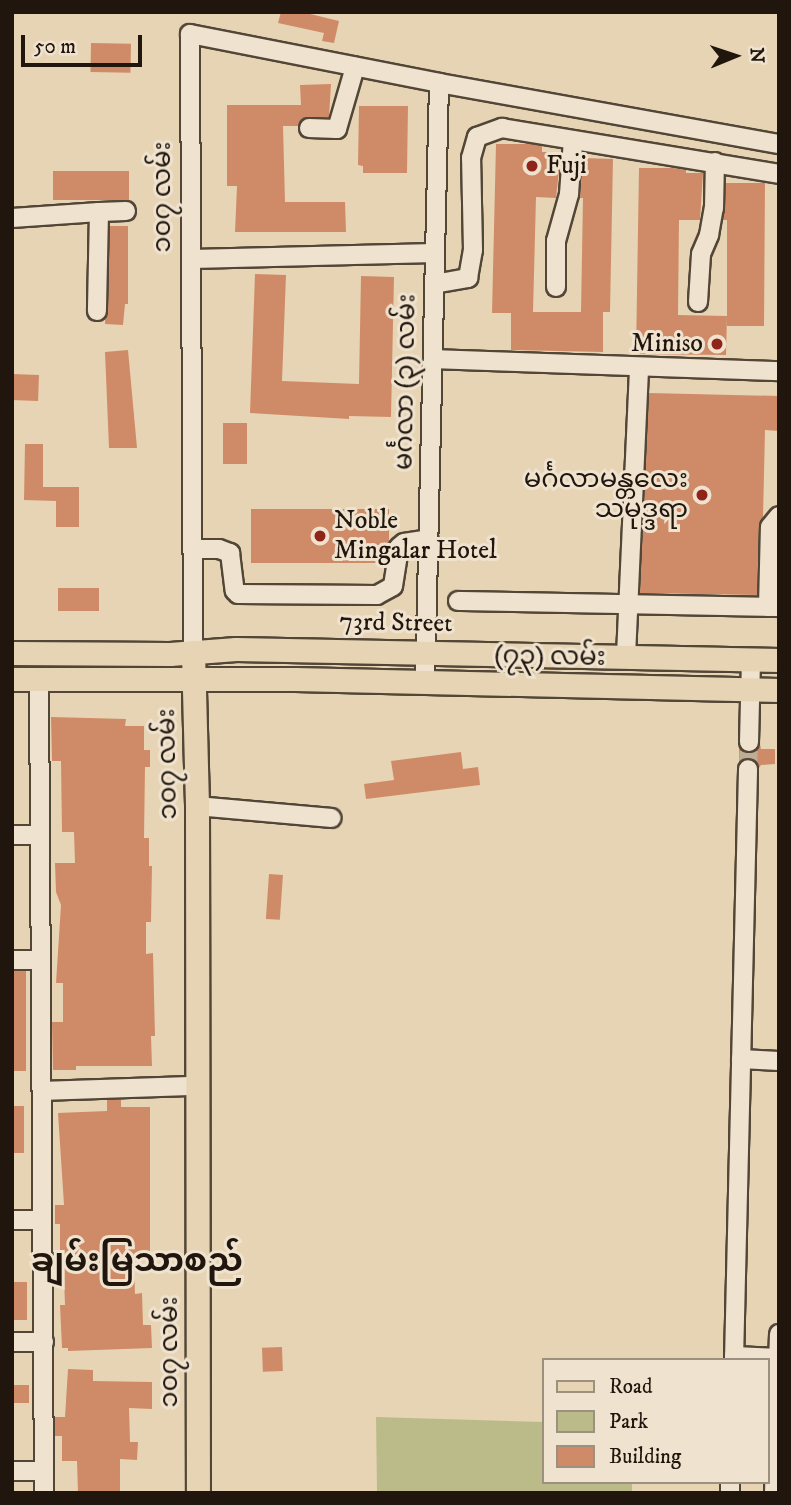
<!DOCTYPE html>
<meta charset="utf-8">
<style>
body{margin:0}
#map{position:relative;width:791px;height:1505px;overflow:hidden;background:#e7d4b5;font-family:"IM FELL DW Pica","Noto Sans Myanmar",serif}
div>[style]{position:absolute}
.green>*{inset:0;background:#bbbb8a}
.building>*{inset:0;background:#cf8b67;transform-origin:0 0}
.minor-tunnel>*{height:18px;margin-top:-9px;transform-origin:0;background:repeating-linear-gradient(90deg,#bfae93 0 18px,transparent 0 27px)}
.roads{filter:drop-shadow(2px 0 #524637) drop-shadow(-2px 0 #524637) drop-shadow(0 2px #524637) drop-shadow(0 -2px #524637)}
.minor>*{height:18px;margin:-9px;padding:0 9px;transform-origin:9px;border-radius:9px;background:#efe3cf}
.major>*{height:23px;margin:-11.5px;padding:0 11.5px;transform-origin:11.5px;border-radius:11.5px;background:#e7d4b5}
.dots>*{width:19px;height:19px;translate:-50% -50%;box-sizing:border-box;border:4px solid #efe3cf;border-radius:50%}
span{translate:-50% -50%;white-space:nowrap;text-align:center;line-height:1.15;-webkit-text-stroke:6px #efe3cf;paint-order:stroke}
.poi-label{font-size:26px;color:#20160d}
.left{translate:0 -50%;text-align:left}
.right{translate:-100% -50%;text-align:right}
.street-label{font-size:26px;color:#20160d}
.district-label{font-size:33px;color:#20160d;font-weight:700}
.frame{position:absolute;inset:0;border:14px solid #20160d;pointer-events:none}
.legend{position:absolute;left:542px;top:1358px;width:228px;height:126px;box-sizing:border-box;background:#efe3cf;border:2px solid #9c9181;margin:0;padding:9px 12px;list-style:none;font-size:21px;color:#20160d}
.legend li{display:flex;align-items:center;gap:14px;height:35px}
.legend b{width:35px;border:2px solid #9c9181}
.north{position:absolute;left:700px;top:21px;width:70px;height:70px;-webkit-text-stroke:5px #efe3cf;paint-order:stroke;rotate:88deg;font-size:19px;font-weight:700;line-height:28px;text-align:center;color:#20160d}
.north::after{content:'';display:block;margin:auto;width:24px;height:32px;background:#20160d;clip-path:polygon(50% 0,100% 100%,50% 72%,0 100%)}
.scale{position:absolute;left:21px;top:35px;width:121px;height:32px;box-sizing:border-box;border:4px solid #20160d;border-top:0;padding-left:9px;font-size:21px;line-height:24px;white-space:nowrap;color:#20160d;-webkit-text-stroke:5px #efe3cf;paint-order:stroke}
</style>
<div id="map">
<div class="green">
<i style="clip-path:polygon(376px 1417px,544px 1422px,544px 1482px,632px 1482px,632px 1493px,377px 1493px)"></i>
</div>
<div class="building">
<i style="clip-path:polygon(281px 12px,302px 12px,339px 21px,334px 43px,322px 41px,324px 33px,278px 23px)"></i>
<i style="left:91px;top:43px;width:40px;height:29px;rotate:1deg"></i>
<i style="clip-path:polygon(331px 84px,329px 117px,309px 117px,298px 126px,283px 126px,285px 202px,345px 202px,346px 232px,235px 232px,237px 186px,227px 186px,227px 105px,301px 105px,300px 85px)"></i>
<i style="clip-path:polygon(359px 106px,408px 106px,407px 173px,363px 173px,363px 166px,358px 165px)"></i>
<i style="clip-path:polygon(496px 144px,531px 144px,542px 146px,542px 152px,561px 152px,556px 198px,536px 197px,533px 312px,581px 312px,583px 198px,580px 198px,583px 158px,613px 159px,610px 312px,603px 312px,603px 352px,511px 350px,511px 313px,492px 313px)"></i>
<i style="clip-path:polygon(639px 168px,673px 168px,686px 170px,686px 173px,703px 173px,700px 220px,679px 220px,678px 315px,727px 316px,726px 355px,636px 354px)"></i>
<i style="left:129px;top:171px;width:29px;height:76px;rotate:90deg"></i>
<i style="clip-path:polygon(726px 183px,765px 183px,764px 326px,727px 326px,727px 220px,723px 220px)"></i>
<i style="clip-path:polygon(110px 226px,128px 226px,128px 304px,125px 304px,123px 325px,105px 324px)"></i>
<i style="clip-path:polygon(255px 274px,286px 275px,282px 381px,359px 384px,361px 276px,394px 277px,391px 417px,349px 416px,349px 419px,250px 413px)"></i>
<i style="clip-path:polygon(128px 350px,137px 448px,109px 448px,105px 352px)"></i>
<i style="left:12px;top:374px;width:27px;height:26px;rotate:2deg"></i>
<i style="clip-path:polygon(649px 393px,779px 396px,779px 431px,765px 430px,763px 517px,759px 527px,757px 595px,640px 593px)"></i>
<i style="left:223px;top:423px;width:24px;height:41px"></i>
<i style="clip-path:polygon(25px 444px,43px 444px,43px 487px,79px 487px,79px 527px,56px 527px,56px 501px,24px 500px)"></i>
<i style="clip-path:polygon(251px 509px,389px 509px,389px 542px,385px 563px,251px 563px)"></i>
<i style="left:99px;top:588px;width:23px;height:41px;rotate:90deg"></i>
<i style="clip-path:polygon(51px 717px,126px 719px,125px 726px,144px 726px,144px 750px,150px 750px,150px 767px,145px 767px,144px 838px,149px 838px,149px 866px,152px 866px,151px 922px,146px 922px,146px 954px,153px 953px,155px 1036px,151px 1036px,152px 1066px,76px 1066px,76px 1070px,53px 1070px,52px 1022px,63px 1022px,63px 983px,56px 983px,61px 905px,56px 892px,55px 863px,75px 863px,74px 832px,62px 832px,61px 761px,52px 761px)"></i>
<i style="clip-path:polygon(760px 744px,761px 749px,775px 749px,775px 764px,761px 765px,759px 768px,754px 760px,749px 758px,739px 762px,739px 747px,749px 753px,755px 752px)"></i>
<i style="clip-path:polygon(461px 752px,463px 769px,478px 767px,480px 785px,366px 799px,364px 784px,394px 780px,391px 761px)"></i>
<i style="left:269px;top:874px;width:14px;height:45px;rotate:4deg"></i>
<i style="left:12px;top:971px;width:14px;height:100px"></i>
<i style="clip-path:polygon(107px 1100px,121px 1100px,121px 1107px,150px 1107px,150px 1259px,134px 1259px,135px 1294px,142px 1293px,143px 1325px,151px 1325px,152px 1348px,68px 1351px,68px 1348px,62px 1348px,60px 1305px,65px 1305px,64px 1278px,60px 1278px,60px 1224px,55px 1224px,55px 1205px,64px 1205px,58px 1113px,107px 1111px)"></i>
<i style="left:12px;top:1106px;width:12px;height:47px"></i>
<i style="left:12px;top:1282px;width:15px;height:38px"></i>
<i style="left:282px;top:1347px;width:24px;height:20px;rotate:88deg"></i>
<i style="clip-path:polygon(68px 1369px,93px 1370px,93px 1381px,152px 1382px,152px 1409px,129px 1408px,130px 1442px,138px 1442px,137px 1460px,120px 1459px,120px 1493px,78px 1493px,77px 1461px,62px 1461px,62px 1436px,55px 1436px,55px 1417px,65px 1417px)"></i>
<i style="left:12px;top:1385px;width:17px;height:18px"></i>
</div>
<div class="minor-tunnel">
<i style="left:748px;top:769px;width:27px;rotate:-88deg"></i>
</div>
<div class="roads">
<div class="minor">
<i style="left:309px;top:128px;width:28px;rotate:2deg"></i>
<i style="left:337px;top:129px;width:65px;rotate:-73.8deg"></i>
<i style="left:99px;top:212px;width:27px;rotate:-2deg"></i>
<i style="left:12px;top:218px;width:87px;rotate:-3.9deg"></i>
<i style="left:99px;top:212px;width:99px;rotate:91.2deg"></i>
<i style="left:192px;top:259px;width:243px;rotate:-1.4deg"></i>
<i style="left:434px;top:284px;width:35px;rotate:-10deg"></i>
<i style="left:468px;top:278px;width:28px;rotate:-80deg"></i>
<i style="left:473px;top:250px;width:92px;rotate:-91.2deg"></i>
<i style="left:471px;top:158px;width:22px;rotate:-74deg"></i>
<i style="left:477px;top:137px;width:27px;rotate:-20deg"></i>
<i style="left:502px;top:128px;width:281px;rotate:9.4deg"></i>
<i style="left:556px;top:287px;width:46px;rotate:-90deg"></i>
<i style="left:556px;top:241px;width:49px;rotate:-74.5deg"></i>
<i style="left:569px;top:194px;width:54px;rotate:-85.8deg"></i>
<i style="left:698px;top:302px;width:48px;rotate:-86.4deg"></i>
<i style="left:701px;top:254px;width:21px;rotate:-67deg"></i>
<i style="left:709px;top:235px;width:27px;rotate:-80deg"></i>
<i style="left:714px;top:208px;width:46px;rotate:-88.8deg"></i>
<i style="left:433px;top:359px;width:346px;rotate:2deg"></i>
<i style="left:194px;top:549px;width:25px"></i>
<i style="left:219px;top:549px;width:12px;rotate:20deg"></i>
<i style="left:230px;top:553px;width:38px;rotate:83deg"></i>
<i style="left:235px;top:591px;width:4px;rotate:45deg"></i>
<i style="left:238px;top:594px;width:139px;rotate:0.4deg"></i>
<i style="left:377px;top:595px;width:18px;rotate:-29deg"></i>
<i style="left:393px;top:586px;width:39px;rotate:-81deg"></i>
<i style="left:399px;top:547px;width:6px;rotate:-39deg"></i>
<i style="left:404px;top:543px;width:25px;rotate:-9deg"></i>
<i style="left:458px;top:601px;width:321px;rotate:1.1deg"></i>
<i style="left:768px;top:607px;width:80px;rotate:-88.6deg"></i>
<i style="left:770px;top:527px;width:14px;rotate:-51deg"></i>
<i style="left:193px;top:652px;width:618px;rotate:-90.28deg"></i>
<i style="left:190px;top:34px;width:254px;rotate:11.1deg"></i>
<i style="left:439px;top:83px;width:345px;rotate:10.2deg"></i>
<i style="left:626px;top:656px;width:288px;rotate:-87.4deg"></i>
<i style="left:39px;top:679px;width:814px;rotate:89.65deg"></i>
<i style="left:425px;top:682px;width:599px;rotate:-88.66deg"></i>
<i style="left:749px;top:742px;width:83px;rotate:-88.6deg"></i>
<i style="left:197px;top:806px;width:135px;rotate:5.1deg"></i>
<i style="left:12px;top:835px;width:28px"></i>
<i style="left:12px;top:960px;width:29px"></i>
<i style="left:741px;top:1059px;width:38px;rotate:3deg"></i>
<i style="left:42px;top:1091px;width:154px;rotate:-1.9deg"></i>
<i style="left:12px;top:1220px;width:29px"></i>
<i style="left:12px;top:1342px;width:32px"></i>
<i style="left:734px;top:1356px;width:45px;rotate:2.5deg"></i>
<i style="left:734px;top:1360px;width:591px;rotate:-88.64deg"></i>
<i style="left:12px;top:1471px;width:32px"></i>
<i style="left:730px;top:1493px;width:11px;rotate:-90deg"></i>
<i style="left:774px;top:1493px;width:159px;rotate:-88.2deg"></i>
</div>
<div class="major">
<i style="left:193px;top:652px;width:154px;rotate:88.5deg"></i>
<i style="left:197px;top:806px;width:687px;rotate:89.92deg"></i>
<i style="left:12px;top:653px;width:158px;rotate:0.4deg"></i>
<i style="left:170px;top:654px;width:66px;rotate:-4.3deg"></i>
<i style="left:236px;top:649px;width:543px;rotate:1.16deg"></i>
<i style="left:12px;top:679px;width:283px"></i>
<i style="left:295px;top:679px;width:484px;rotate:1.3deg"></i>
</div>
</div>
<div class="dots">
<i style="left:532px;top:166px;background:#8f2418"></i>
<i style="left:717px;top:344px;background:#8f2418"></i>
<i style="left:702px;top:495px;background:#8f2418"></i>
<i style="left:320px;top:536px;background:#8f2418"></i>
</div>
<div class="poi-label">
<span class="left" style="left:546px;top:166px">Fuji</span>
<span class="right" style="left:703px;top:344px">Miniso</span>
<span class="right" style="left:688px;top:495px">မင်္ဂလာမန္တလေး<br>သမုဒ္ဒရာ</span>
<span class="left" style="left:334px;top:536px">Noble<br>Mingalar Hotel</span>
</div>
<div class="street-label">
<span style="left:163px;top:197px;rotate:-90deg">၁၀၇ လမ်း</span>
<span style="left:406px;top:382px;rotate:-89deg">မင်္ဂလာ (၃) လမ်း</span>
<span style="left:396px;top:623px;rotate:1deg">73rd Street</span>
<span style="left:550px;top:657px;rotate:1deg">(၇၃) လမ်း</span>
<span style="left:168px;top:764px;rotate:-91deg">၁၀၇ လမ်း</span>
<span style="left:170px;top:1352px;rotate:-90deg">၁၀၇ လမ်း</span>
</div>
<div class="district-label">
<span style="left:137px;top:1262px">ချမ်းမြသာစည်</span>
</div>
<div class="frame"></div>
<ul class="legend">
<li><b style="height:9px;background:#e7d4b5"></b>Road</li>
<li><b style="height:19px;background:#bbbb8a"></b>Park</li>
<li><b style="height:19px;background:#cf8b67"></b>Building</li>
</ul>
<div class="north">N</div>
<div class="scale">50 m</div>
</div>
